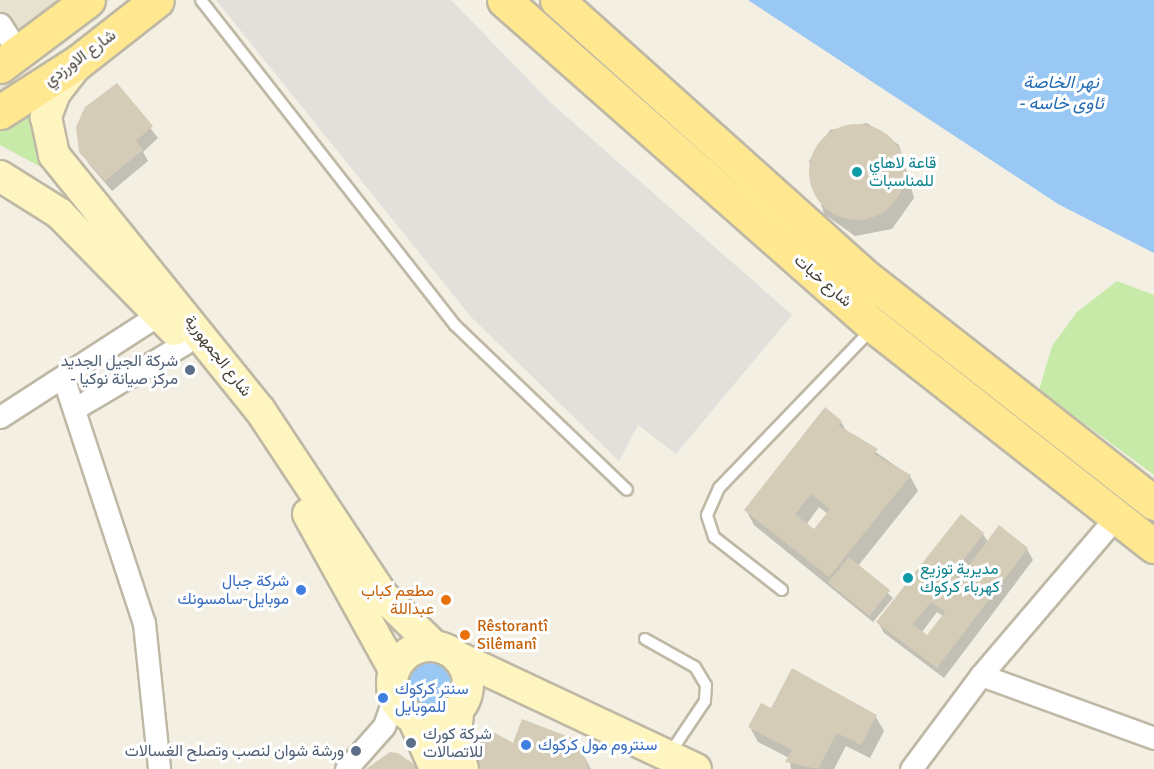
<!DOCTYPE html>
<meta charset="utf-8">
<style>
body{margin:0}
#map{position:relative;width:1154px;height:769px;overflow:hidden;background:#f3efe3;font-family:Signika,Vazirmatn,sans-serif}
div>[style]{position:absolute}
.residential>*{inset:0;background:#e7e2d0}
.green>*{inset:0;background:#c7eaa8}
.parking>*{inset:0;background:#e3e0dc}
.water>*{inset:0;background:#9ac8f4}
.round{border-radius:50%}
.shadow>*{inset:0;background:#0003}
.building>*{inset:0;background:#d4ccb7;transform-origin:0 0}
.roads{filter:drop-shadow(2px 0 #beb8a5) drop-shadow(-2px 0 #beb8a5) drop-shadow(0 2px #beb8a5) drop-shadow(0 -2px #beb8a5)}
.lane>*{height:10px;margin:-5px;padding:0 5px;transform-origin:5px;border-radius:5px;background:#fff}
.street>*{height:21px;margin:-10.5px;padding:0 10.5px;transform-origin:10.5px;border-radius:10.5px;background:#fff}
.secondary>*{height:30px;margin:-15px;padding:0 15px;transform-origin:15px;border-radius:15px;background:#fff5c0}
.secondary>.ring{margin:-15px;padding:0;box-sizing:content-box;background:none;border:30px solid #fff5c0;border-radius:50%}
.primary>*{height:33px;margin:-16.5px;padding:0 16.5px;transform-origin:16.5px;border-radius:16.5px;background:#ffe88f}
.dots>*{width:16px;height:16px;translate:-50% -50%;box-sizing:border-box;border:3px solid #fff;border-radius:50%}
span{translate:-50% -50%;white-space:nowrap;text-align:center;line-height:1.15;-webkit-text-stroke:6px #fff;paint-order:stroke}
.street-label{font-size:16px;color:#443f33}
.culture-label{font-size:16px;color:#0d838f}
.left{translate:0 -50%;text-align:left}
.service-label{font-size:16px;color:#4e5e75}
.right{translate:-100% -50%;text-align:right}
.shop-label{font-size:16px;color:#366cbe}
.food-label{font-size:16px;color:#c56008}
.water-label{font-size:18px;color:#266db6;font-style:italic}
</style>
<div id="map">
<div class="residential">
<i style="clip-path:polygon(0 0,110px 0,0 92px)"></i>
</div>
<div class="green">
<i style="clip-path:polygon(37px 104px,54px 174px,0 145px,0 120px)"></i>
<i style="clip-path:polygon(1117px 281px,1154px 295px,1154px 475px,1039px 390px,1052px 346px,1077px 312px)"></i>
</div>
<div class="parking">
<i style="clip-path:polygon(216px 0,451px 0,551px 103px,792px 315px,676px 454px,638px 425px,619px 461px,471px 317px)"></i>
</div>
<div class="water">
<i style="clip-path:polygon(748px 0,1154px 0,1154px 253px,1058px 204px)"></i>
<i class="round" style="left:400px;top:654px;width:58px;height:58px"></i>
</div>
<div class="shadow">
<i style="clip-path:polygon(117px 85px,158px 138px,143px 152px,148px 161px,112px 191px,88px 163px,77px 132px,82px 113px)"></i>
<i style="clip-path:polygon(867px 123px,899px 145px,914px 198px,892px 229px,855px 236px,824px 214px,809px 161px,830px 130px)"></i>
<i style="clip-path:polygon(evenodd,841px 422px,847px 432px,910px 476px,918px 491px,858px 566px,893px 598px,873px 622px,754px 525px,746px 510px,841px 422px,819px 507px,828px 514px,815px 531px,806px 525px,819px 507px)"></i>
<i style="clip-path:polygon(evenodd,983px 534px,988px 542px,1027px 549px,1033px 560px,944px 678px,884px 633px,878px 622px,983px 534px,937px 612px,943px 616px,928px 637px,922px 632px,937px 612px)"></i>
<i style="clip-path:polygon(771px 710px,876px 717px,884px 731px,870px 758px,846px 746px,834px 769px,791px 769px,789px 758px,758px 742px,750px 727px)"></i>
<i style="clip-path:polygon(493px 734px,513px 745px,576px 741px,591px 769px,475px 769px,472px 749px)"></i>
</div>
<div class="building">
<i style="clip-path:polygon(117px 83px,153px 126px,136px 141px,143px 150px,105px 181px,79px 152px,76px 127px,85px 107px)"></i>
<i class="round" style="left:809px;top:124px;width:96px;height:96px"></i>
<i style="clip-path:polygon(evenodd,825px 407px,842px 421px,838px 425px,878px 449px,874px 454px,911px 475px,829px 577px,744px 510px,825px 407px,811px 494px,830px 509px,814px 529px,795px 514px,811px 494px)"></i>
<i style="clip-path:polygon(evenodd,961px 514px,984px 533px,953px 574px,959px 579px,999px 525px,1028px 548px,937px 668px,876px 622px,961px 514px,931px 602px,945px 612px,927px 635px,913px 624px,931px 602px)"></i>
<i style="left:849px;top:557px;width:53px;height:33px;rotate:39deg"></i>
<i style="clip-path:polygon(792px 668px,877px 715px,861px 745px,837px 733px,818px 769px,785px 762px,792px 750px,748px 727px,761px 703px,771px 708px)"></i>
<i style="clip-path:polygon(522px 719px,577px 740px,589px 769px,473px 769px,474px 742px,493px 732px,513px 743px)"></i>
<i style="clip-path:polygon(390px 752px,398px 753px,421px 769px,366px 769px)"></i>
</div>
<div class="roads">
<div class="lane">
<i style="left:201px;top:0;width:412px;rotate:52deg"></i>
<i style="left:455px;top:325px;width:238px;rotate:43.8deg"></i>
<i style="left:782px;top:590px;width:86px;rotate:-142.1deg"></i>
<i style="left:714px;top:537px;width:23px;rotate:-108deg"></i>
<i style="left:707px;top:515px;width:30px;rotate:-66deg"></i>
<i style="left:719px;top:488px;width:221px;rotate:-46.1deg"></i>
<i style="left:645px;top:639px;width:57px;rotate:29.2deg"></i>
<i style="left:695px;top:667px;width:21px;rotate:59deg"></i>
<i style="left:706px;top:685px;width:16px;rotate:94deg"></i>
<i style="left:705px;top:701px;width:63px;rotate:123.9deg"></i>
</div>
<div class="street">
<i style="left:0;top:24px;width:37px;rotate:57deg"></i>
<i style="left:63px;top:377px;width:259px;rotate:71.8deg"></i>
<i style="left:144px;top:623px;width:147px;rotate:84.1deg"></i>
<i style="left:74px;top:409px;width:129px;rotate:-30.7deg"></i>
<i style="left:0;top:417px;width:189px;rotate:-32.9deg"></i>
<i style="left:981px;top:675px;width:184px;rotate:20deg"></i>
<i style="left:346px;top:769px;width:57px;rotate:-48.5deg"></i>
<i style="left:384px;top:726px;width:31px;rotate:-71deg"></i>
<i style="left:911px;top:769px;width:117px;rotate:-53.3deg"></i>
<i style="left:981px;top:675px;width:206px;rotate:-49.5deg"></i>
</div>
<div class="secondary">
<i style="left:76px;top:66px;width:34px;rotate:128deg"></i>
<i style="left:55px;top:93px;width:26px;rotate:111deg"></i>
<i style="left:46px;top:117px;width:39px;rotate:78deg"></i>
<i style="left:54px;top:155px;width:328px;rotate:51.1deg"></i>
<i style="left:260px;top:410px;width:223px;rotate:56.5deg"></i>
<i style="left:383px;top:596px;width:71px;rotate:44.4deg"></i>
<i style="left:0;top:176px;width:70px;rotate:32.1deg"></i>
<i style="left:59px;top:213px;width:164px;rotate:45.5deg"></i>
<i style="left:308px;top:514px;width:178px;rotate:61.1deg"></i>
<i class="ring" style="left:392px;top:646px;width:46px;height:46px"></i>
<i style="left:456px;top:656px;width:265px;rotate:25.2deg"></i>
<i style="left:458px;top:711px;width:32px;rotate:94deg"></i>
<i style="left:456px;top:743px;width:27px;rotate:75deg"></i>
<i style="left:413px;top:718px;width:56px;rotate:66.7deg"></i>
</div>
<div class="primary">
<i style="left:504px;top:0;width:493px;rotate:41.4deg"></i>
<i style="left:874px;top:326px;width:356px;rotate:38.2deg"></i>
<i style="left:557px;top:0;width:410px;rotate:41.9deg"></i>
<i style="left:862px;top:274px;width:371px;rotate:38.1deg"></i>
<i style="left:0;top:66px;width:110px;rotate:-36.9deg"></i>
<i style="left:0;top:112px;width:93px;rotate:-32.7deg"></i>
<i style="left:78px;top:62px;width:100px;rotate:-38.1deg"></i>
</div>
</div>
<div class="dots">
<i style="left:857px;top:172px;background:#0f9aa8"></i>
<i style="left:190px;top:370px;background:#5c6f8a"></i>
<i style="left:908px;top:578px;background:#0f9aa8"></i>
<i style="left:301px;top:590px;background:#3f7fe0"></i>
<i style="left:446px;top:600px;background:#e8710a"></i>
<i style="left:465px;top:635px;background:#e8710a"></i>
<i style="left:383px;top:698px;background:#3f7fe0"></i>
<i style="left:411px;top:743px;background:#5c6f8a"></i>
<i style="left:526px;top:745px;background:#3f7fe0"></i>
<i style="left:356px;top:751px;background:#5c6f8a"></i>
</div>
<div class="street-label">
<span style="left:80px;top:58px;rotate:-36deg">شارع الاورزدي</span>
<span style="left:823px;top:281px;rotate:41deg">شارع خبات</span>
<span style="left:218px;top:356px;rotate:52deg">شارع الجمهورية</span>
</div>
<div class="culture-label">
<span class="left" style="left:869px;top:172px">قاعة لاهاي<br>للمناسبات</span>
<span class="left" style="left:920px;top:578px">مديرية توزيع<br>كهرباء كركوك</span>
</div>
<div class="service-label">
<span class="right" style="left:178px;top:370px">شركة الجيل الجديد<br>- مركز صيانة نوكيا</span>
<span class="left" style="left:423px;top:743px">شركة كورك<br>للاتصالات</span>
<span class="right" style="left:344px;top:751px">ورشة شوان لنصب وتصلح الغسالات</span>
</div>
<div class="shop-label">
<span class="right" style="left:289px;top:590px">شركة جبال<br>موبايل-سامسونك</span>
<span class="left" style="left:395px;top:698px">سنتر كركوك<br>للموبايل</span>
<span class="left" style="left:538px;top:745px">سنتروم مول كركوك</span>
</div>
<div class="food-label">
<span class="right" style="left:434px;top:600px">مطعم كباب<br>عبداللة</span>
<span class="left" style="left:477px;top:635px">Rêstorantî<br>Silêmanî</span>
</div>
<div class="water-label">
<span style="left:1061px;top:93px">نهر الخاصة<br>- ئاوی خاسە</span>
</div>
</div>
